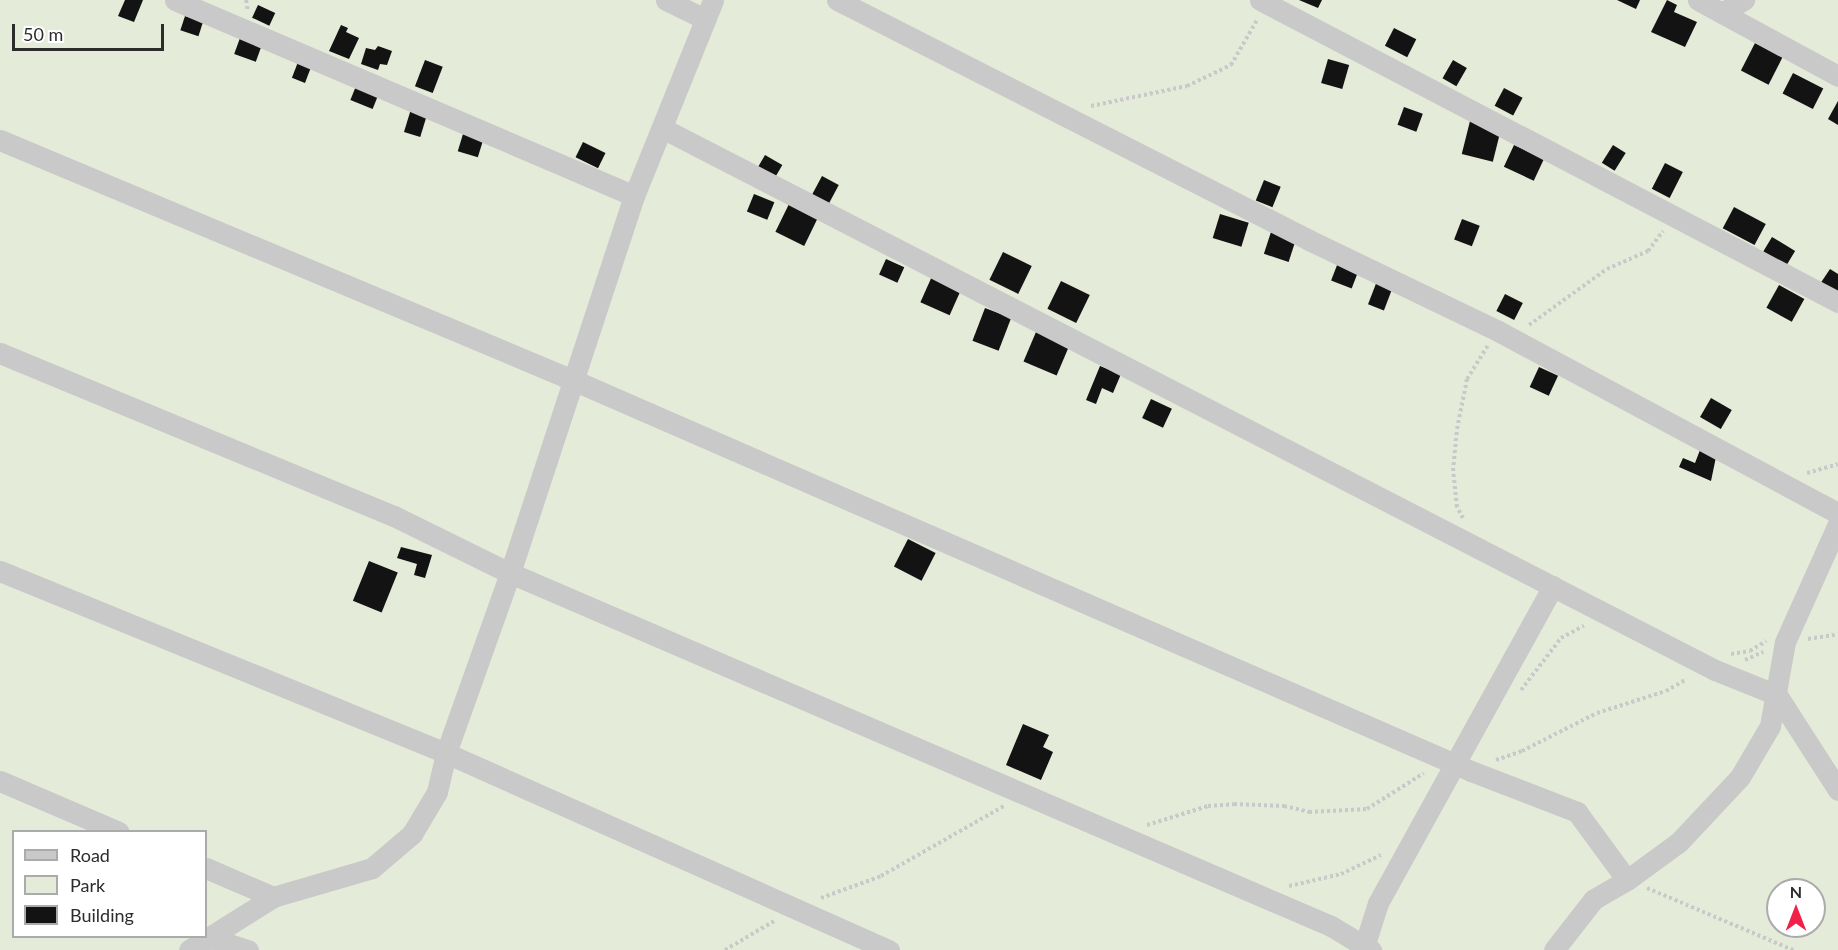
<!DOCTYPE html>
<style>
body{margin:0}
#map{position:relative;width:1838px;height:950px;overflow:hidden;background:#fff;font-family:Lato,sans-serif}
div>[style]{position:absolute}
.green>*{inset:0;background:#e4ebd8}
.building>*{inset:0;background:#131313;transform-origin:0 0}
.path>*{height:4px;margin-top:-2px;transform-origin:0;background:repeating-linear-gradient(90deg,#c9c9c9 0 3px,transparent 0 6px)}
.minor>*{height:21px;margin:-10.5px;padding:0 10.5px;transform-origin:10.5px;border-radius:10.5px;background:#c9c9c9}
span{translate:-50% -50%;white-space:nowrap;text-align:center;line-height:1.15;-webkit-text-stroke:6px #fff;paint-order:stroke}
.legend{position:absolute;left:12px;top:830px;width:195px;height:108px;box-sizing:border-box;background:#fff;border:2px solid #ababab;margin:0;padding:8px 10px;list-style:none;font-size:18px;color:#2c2c2c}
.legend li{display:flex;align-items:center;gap:12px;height:30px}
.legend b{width:30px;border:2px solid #ababab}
.north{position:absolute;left:1766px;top:878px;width:60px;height:60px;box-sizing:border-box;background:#fff;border:2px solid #ababab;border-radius:50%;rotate:0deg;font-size:16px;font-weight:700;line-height:24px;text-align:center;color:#2c2c2c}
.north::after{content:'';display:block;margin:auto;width:21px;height:27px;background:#f12048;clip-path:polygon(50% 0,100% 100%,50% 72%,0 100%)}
.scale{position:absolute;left:12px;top:24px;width:152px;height:27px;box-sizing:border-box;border:3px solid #2c2c2c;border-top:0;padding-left:8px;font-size:18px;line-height:21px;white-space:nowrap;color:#2c2c2c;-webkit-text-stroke:4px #fff;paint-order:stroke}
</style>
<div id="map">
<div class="green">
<i style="clip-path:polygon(evenodd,0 0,1838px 0,1838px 950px,0 950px,0 0,14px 832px,206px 832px,206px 936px,14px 936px,14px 832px,0 0,1778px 890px,1814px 890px,1814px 926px,1778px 926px,1778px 890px)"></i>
</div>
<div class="building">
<i style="clip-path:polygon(125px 0,143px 0,134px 22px,118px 16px)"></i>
<i style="clip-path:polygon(1299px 0,1322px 0,1318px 8px)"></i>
<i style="clip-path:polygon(1617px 0,1640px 0,1636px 9px)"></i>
<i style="clip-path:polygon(1667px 0,1677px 5px,1674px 12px,1697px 22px,1685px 47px,1651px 32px)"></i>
<i style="left:258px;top:5px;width:19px;height:14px;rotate:25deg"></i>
<i style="left:185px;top:16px;width:19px;height:15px;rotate:18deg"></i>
<i style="clip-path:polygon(341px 25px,348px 28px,346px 32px,359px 38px,349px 59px,329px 51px)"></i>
<i style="left:1394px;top:28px;width:25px;height:20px;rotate:27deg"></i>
<i style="left:240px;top:38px;width:23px;height:17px;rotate:20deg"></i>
<i style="left:1755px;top:43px;width:31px;height:31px;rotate:27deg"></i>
<i style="clip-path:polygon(378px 46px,392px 51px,387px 65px,380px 64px,378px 70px,361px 64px,366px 48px,375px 50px)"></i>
<i style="left:1328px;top:59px;width:22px;height:25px;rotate:16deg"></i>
<i style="left:425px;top:60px;width:19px;height:28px;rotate:21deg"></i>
<i style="left:1453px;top:60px;width:16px;height:21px;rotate:30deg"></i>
<i style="left:298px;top:62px;width:14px;height:17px;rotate:21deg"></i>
<i style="left:1793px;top:73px;width:34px;height:23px;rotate:27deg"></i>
<i style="left:356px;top:86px;width:24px;height:15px;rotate:22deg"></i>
<i style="left:1504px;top:88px;width:21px;height:20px;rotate:28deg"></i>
<i style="clip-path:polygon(1838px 101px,1838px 125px,1828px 119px)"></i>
<i style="left:1404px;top:107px;width:20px;height:19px;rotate:20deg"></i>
<i style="left:411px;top:109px;width:17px;height:24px;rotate:17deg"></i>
<i style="left:1470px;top:121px;width:32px;height:34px;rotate:14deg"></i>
<i style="left:463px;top:134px;width:21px;height:18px;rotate:17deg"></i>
<i style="left:583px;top:142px;width:25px;height:17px;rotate:26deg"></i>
<i style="left:1514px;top:145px;width:33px;height:24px;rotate:25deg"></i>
<i style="left:1613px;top:145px;width:15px;height:21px;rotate:32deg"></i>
<i style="left:765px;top:155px;width:20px;height:16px;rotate:30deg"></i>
<i style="left:1665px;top:163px;width:20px;height:29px;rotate:27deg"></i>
<i style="left:822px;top:176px;width:19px;height:25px;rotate:28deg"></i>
<i style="left:1264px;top:180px;width:18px;height:22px;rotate:22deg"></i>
<i style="left:754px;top:194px;width:22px;height:19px;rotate:22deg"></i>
<i style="left:789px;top:204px;width:32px;height:31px;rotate:26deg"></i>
<i style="left:1734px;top:207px;width:36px;height:24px;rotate:28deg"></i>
<i style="left:1220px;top:214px;width:30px;height:25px;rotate:17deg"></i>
<i style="left:1462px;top:219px;width:19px;height:22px;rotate:21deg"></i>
<i style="left:1271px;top:232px;width:26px;height:23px;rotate:18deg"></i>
<i style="left:1772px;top:237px;width:27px;height:17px;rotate:31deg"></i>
<i style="left:1003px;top:252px;width:32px;height:31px;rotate:26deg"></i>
<i style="left:886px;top:259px;width:20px;height:17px;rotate:24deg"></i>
<i style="left:1339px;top:260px;width:22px;height:22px;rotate:21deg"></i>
<i style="clip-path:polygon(1830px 269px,1838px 274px,1838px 296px,1820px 284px)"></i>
<i style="left:933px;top:274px;width:32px;height:31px;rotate:24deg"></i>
<i style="left:1061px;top:281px;width:32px;height:31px;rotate:26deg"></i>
<i style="left:1377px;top:281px;width:17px;height:25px;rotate:21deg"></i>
<i style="left:1779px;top:285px;width:29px;height:26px;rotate:29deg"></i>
<i style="left:1505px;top:294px;width:20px;height:19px;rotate:27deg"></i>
<i style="left:985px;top:308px;width:28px;height:35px;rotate:21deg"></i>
<i style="left:1036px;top:332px;width:36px;height:32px;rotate:23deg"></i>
<i style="clip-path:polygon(1100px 366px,1121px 374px,1113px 393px,1102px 388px,1096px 404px,1086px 400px)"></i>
<i style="left:1539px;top:367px;width:21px;height:22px;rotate:25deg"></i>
<i style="left:1711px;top:398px;width:24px;height:22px;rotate:30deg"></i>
<i style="left:1151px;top:399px;width:23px;height:21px;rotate:25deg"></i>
<i style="clip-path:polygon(1700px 450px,1716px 457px,1711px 481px,1679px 467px,1683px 458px,1695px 463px)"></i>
<i style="left:908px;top:539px;width:31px;height:31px;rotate:27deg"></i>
<i style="clip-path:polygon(401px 547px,432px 555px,425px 578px,414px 575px,417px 564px,397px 558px)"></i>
<i style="left:369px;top:561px;width:31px;height:43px;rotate:22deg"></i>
<i style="clip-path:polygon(1023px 724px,1049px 735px,1043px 747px,1053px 752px,1041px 780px,1006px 765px)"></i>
</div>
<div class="path">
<i style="left:246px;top:0;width:11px;rotate:80deg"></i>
<i style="left:1091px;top:106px;width:98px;rotate:-11.8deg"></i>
<i style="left:1187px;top:86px;width:49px;rotate:-25.5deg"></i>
<i style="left:1231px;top:65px;width:52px;rotate:-60deg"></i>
<i style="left:1529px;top:325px;width:96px;rotate:-35.7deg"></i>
<i style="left:1607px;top:269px;width:45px;rotate:-23.7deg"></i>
<i style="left:1648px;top:251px;width:25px;rotate:-53deg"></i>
<i style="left:1807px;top:473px;width:32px;rotate:-16deg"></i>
<i style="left:1463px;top:518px;width:13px;rotate:-119deg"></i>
<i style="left:1457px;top:507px;width:36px;rotate:-96deg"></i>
<i style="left:1453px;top:471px;width:42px;rotate:-84.6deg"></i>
<i style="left:1457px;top:429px;width:51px;rotate:-78.7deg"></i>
<i style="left:1467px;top:379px;width:39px;rotate:-58deg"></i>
<i style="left:1808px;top:639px;width:30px;rotate:-9deg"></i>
<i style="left:1731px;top:654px;width:19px;rotate:-9deg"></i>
<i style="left:1750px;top:651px;width:19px;rotate:-32deg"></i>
<i style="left:1745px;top:660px;width:20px;rotate:-24deg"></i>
<i style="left:1521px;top:690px;width:66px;rotate:-52.4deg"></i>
<i style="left:1561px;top:638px;width:26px;rotate:-28deg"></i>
<i style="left:1496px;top:760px;width:28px;rotate:-19deg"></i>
<i style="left:1522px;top:751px;width:84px;rotate:-26.9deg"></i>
<i style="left:1597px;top:713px;width:72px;rotate:-17.7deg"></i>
<i style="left:1666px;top:691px;width:24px;rotate:-30deg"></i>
<i style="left:1147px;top:825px;width:64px;rotate:-17.3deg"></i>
<i style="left:1208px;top:806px;width:26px;rotate:-4deg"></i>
<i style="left:1234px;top:804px;width:50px;rotate:2.3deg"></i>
<i style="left:1284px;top:806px;width:26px;rotate:13deg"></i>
<i style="left:1309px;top:812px;width:58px;rotate:-3deg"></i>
<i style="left:1367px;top:809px;width:67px;rotate:-32.3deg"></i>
<i style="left:1289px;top:886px;width:53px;rotate:-13deg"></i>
<i style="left:1341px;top:874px;width:44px;rotate:-25.4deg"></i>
<i style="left:1647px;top:888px;width:159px;rotate:23deg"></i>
<i style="left:821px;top:898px;width:64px;rotate:-20.1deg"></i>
<i style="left:881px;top:876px;width:142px;rotate:-29.6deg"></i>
<i style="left:725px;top:950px;width:57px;rotate:-30.6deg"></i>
</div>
<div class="minor">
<i style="left:175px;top:0;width:499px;rotate:23.1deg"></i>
<i style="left:666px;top:0;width:43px;rotate:26deg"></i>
<i style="left:837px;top:0;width:530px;rotate:26.95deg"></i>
<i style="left:1309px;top:240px;width:210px;rotate:25.7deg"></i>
<i style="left:1498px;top:331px;width:386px;rotate:28.2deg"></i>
<i style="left:1260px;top:0;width:652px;rotate:27.59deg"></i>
<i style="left:1698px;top:0;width:159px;rotate:28.5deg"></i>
<i style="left:1722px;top:13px;width:26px;rotate:-31deg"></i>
<i style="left:662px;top:128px;width:1184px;rotate:27.24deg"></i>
<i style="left:1715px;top:670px;width:67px;rotate:22deg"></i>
<i style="left:1777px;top:695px;width:113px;rotate:57.3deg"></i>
<i style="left:0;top:140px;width:621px;rotate:22.73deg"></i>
<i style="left:573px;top:380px;width:979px;rotate:23.53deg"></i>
<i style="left:1471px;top:771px;width:114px;rotate:21.1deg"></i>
<i style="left:1577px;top:812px;width:84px;rotate:53.7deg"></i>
<i style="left:1627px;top:880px;width:39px;rotate:150deg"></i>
<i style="left:1593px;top:900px;width:63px;rotate:128deg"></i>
<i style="left:0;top:353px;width:426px;rotate:22.5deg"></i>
<i style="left:394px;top:516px;width:129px;rotate:26.2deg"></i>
<i style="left:510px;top:573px;width:894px;rotate:23.27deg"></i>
<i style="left:1331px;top:926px;width:47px;rotate:31deg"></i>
<i style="left:0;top:571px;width:482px;rotate:22.2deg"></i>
<i style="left:446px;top:753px;width:485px;rotate:24deg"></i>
<i style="left:0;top:781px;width:129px;rotate:23.2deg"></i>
<i style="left:206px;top:868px;width:73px;rotate:23.4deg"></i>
<i style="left:1627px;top:880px;width:64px;rotate:-36.2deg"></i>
<i style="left:1679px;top:842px;width:89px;rotate:-46.8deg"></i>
<i style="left:1740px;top:777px;width:59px;rotate:-59.5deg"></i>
<i style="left:1770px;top:726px;width:85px;rotate:-79.9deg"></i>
<i style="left:1785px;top:642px;width:129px;rotate:-65.8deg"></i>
<i style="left:210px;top:938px;width:40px;rotate:18deg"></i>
<i style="left:189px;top:950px;width:99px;rotate:-32.2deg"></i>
<i style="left:273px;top:897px;width:103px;rotate:-16.3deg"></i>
<i style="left:372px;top:868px;width:52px;rotate:-40.4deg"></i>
<i style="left:412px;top:834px;width:49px;rotate:-59.2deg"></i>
<i style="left:437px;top:792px;width:40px;rotate:-77deg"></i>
<i style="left:446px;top:753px;width:191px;rotate:-70.4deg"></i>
<i style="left:510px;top:573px;width:397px;rotate:-71.8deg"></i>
<i style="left:634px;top:196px;width:211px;rotate:-68deg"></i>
<i style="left:1363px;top:950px;width:49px;rotate:-72.3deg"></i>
<i style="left:1378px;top:903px;width:362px;rotate:-61.1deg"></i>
</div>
<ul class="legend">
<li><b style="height:8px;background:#c9c9c9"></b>Road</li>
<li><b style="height:16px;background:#e4ebd8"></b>Park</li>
<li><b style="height:16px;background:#131313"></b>Building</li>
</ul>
<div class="north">N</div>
<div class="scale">50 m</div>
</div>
